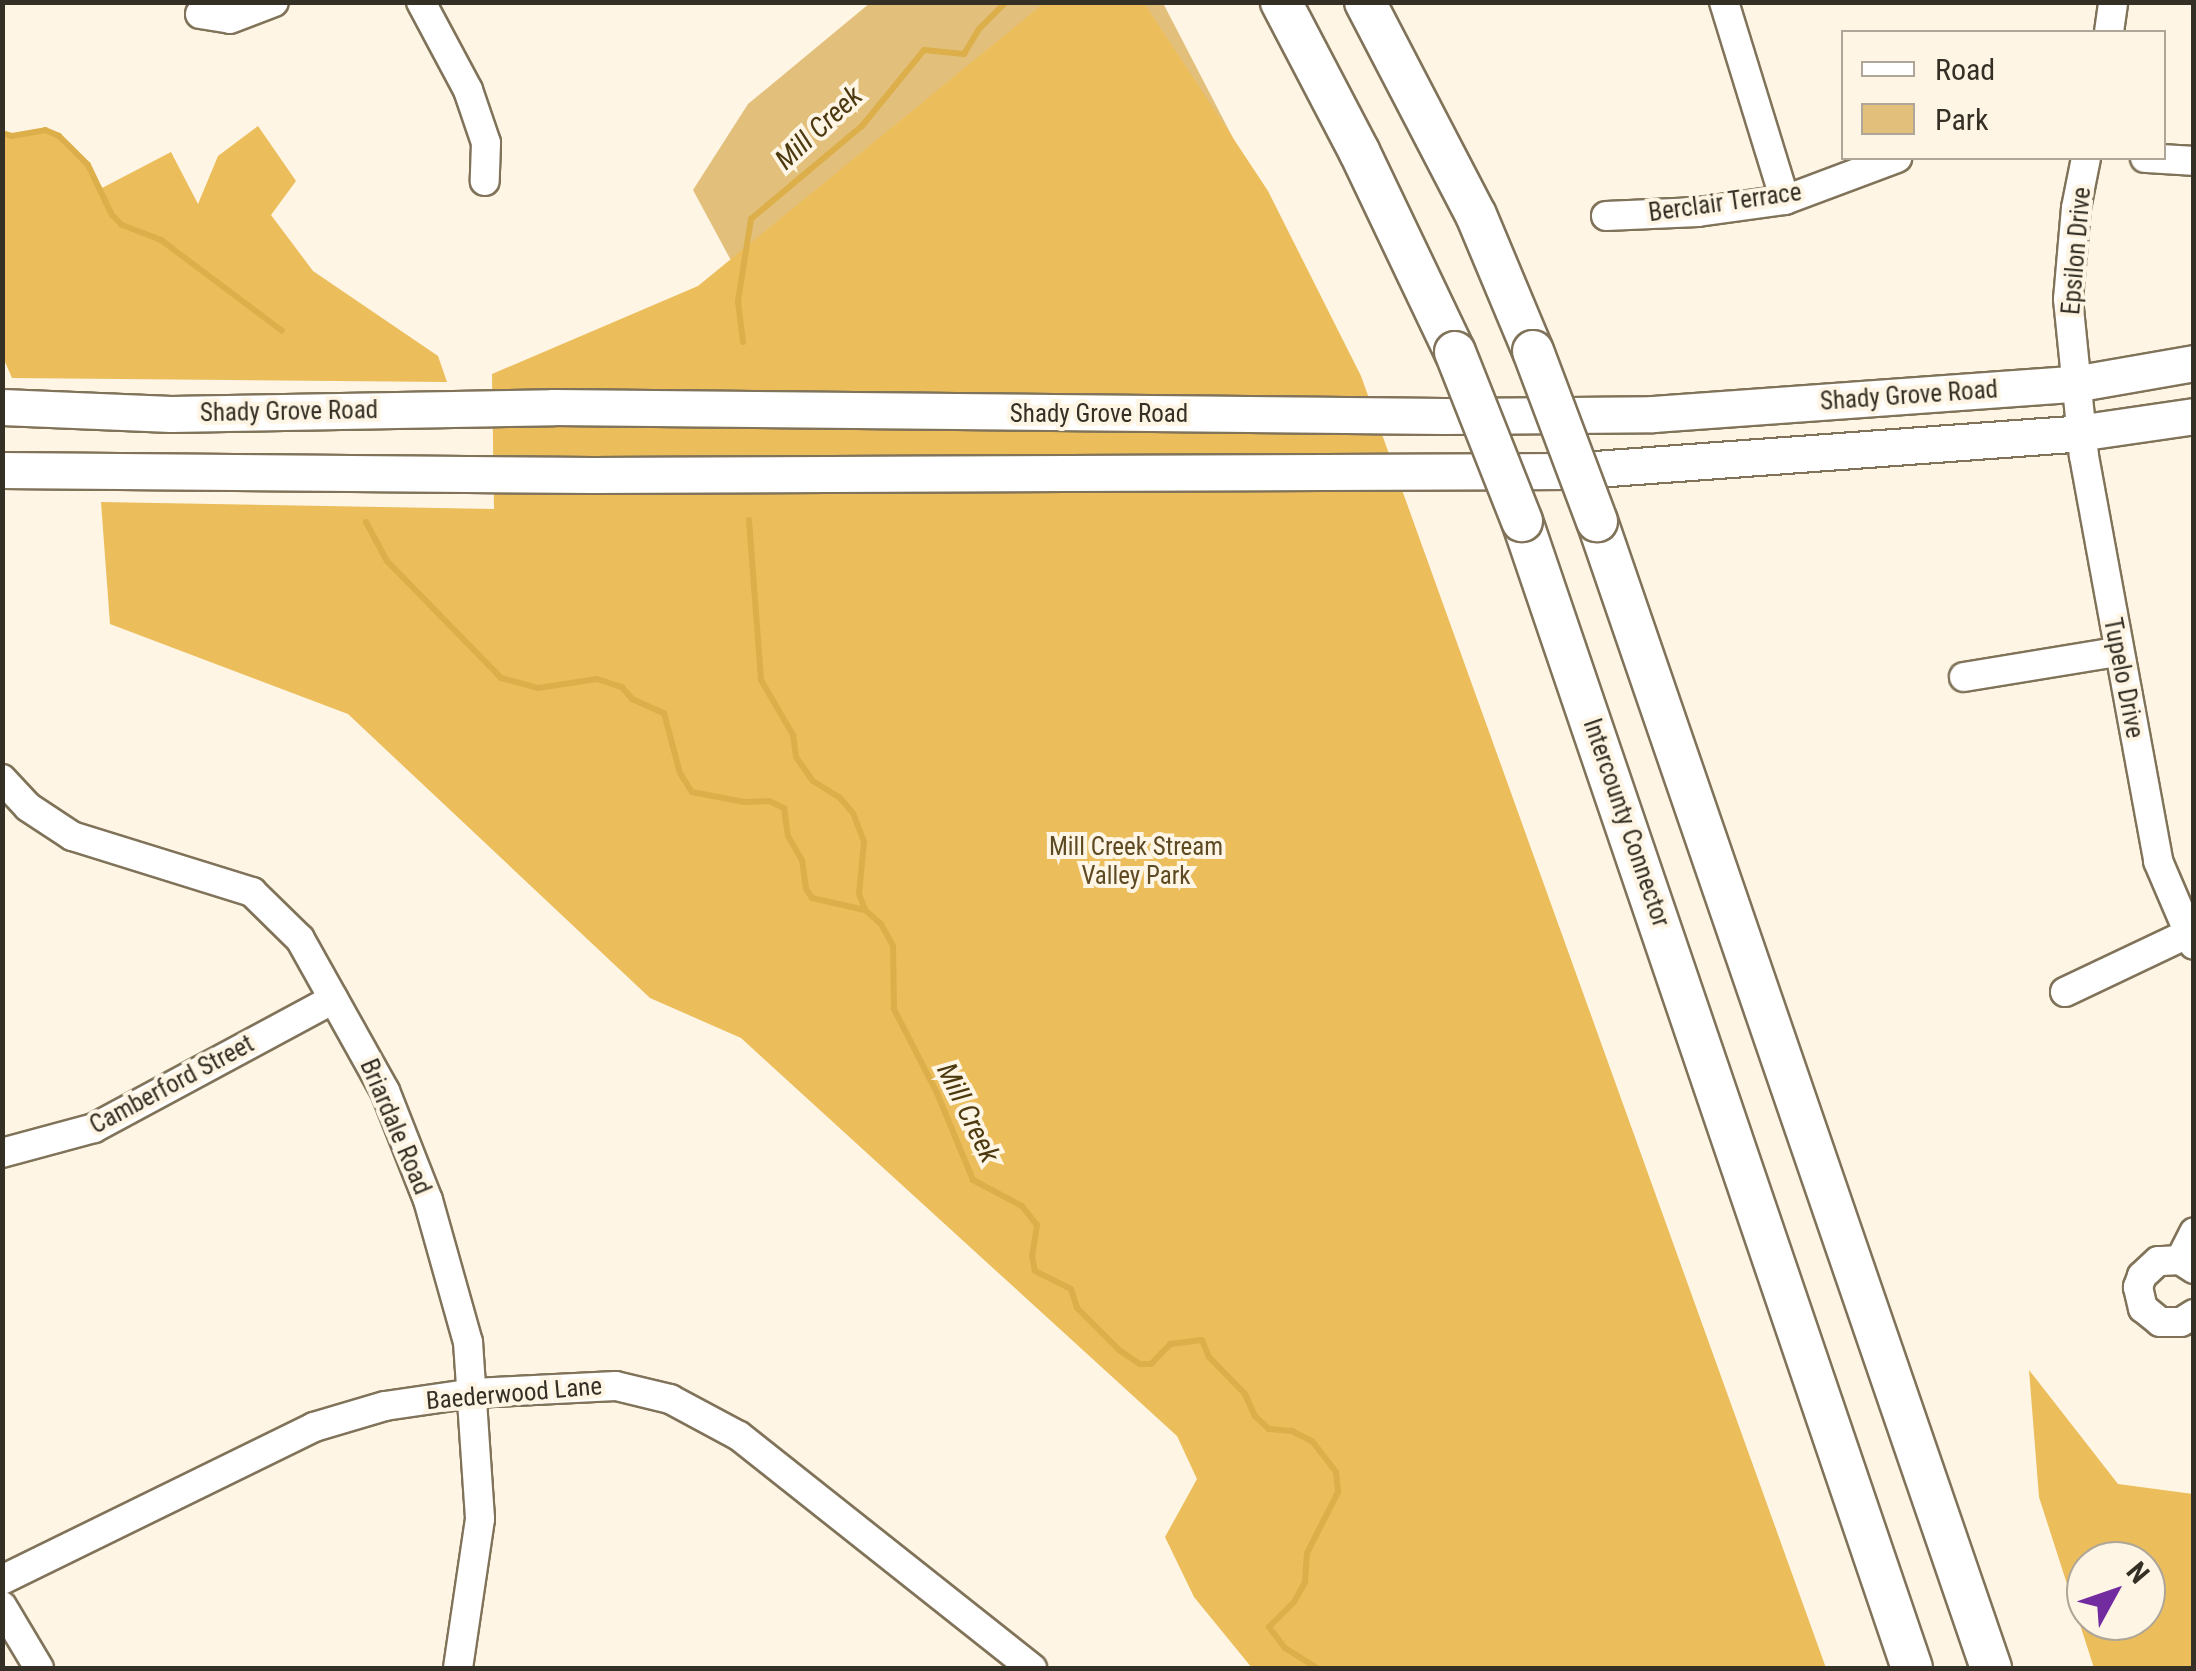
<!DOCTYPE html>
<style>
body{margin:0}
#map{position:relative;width:2196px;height:1671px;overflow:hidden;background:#fef5e4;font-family:"Roboto Condensed",sans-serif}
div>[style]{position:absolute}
.green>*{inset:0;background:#e2c07b}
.forest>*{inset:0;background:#ecbd5b}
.stream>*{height:6px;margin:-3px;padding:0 3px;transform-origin:3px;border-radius:3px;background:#ddaf4b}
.roads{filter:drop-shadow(2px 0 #807359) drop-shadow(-2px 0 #807359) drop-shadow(0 2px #807359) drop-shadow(0 -2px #807359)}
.minor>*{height:28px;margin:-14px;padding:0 14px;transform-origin:14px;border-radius:14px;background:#fff}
.major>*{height:35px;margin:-17.5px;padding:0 17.5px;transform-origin:17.5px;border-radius:17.5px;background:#fff}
.highway>*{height:40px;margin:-20px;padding:0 20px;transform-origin:20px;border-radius:20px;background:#fff}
.bridges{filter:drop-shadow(2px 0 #807359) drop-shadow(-2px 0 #807359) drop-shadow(0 2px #807359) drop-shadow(0 -2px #807359)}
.highway-bridge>*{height:40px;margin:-20px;padding:0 20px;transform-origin:20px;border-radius:20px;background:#fff}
span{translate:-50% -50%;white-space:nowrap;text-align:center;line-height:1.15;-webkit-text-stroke:8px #fef5e4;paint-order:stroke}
.street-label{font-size:25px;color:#353025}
.park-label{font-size:25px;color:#5e4a22}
.water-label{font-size:28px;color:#4c390f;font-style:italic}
.frame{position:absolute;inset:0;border:5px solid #353025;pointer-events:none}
.legend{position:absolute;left:1841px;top:30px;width:325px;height:130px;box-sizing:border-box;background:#fef5e4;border:2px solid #aea698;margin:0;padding:12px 18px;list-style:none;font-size:30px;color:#353025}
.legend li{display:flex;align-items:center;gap:20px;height:50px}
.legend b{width:50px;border:2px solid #aea698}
.north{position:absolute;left:2066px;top:1541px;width:100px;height:100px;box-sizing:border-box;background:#fef5e4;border:2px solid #aea698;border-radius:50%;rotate:50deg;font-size:28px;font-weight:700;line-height:40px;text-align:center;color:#353025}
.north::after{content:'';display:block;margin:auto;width:35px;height:45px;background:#722ca0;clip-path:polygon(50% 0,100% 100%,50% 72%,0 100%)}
</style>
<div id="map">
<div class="green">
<i style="clip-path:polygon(870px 3px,1163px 3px,1261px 192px,795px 379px,693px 190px,748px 104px)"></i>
</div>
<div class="forest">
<i style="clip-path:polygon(1044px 3px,1144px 3px,1268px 191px,1361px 376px,1826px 1668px,1252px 1668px,1194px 1597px,1165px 1537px,1197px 1479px,1177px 1436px,741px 1038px,650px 998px,348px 714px,110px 624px,101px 502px,494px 509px,492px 374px,698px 286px)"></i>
<i style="clip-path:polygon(258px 126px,296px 181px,271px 215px,313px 271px,438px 356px,447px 382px,12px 378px,2px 355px,3px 129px,12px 136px,45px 130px,59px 136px,88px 165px,102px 188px,171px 152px,198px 204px,218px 156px)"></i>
<i style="clip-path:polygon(evenodd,2029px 1370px,2118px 1484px,2193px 1494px,2193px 1668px,2094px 1668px,2039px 1497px,2029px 1370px,2086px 1561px,2146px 1561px,2146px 1621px,2086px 1621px,2086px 1561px)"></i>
</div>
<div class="stream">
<i style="left:2px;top:133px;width:10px;rotate:17deg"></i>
<i style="left:12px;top:136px;width:34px;rotate:-10deg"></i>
<i style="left:45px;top:130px;width:15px;rotate:23deg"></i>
<i style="left:59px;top:136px;width:41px;rotate:45deg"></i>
<i style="left:88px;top:165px;width:55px;rotate:64.4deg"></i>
<i style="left:112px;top:215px;width:14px;rotate:45deg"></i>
<i style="left:122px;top:225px;width:42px;rotate:21deg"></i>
<i style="left:161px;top:240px;width:151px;rotate:36.9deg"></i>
<i style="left:743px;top:342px;width:41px;rotate:-97deg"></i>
<i style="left:738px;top:301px;width:83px;rotate:-81deg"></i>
<i style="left:751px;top:219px;width:145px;rotate:-40deg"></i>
<i style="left:862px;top:126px;width:98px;rotate:-50.8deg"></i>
<i style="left:924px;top:50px;width:40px;rotate:5.7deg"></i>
<i style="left:964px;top:54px;width:29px;rotate:-59deg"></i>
<i style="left:979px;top:29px;width:38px;rotate:-45deg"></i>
<i style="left:749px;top:520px;width:160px;rotate:85.7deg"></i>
<i style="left:761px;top:680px;width:64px;rotate:59.8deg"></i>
<i style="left:793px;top:735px;width:22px;rotate:82deg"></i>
<i style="left:796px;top:757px;width:29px;rotate:55deg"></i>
<i style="left:813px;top:781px;width:32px;rotate:32deg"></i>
<i style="left:840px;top:798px;width:20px;rotate:49deg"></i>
<i style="left:853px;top:813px;width:31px;rotate:69deg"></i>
<i style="left:864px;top:842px;width:52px;rotate:95.5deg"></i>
<i style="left:859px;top:894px;width:17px;rotate:69deg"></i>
<i style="left:865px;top:910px;width:21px;rotate:41deg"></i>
<i style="left:881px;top:924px;width:25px;rotate:61deg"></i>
<i style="left:893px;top:946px;width:63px;rotate:89.1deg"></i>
<i style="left:894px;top:1009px;width:94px;rotate:62.9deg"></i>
<i style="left:937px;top:1093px;width:94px;rotate:67.5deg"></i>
<i style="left:973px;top:1180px;width:55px;rotate:28deg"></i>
<i style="left:1022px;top:1206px;width:24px;rotate:52deg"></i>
<i style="left:1037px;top:1225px;width:31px;rotate:99deg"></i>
<i style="left:1032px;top:1256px;width:15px;rotate:79deg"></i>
<i style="left:1035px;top:1271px;width:40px;rotate:26.6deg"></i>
<i style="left:1071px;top:1289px;width:20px;rotate:72deg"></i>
<i style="left:1077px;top:1308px;width:59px;rotate:45deg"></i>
<i style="left:1119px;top:1350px;width:25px;rotate:34deg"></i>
<i style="left:1140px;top:1364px;width:11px"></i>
<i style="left:1151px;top:1364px;width:28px;rotate:-46deg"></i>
<i style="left:1170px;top:1344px;width:32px;rotate:-7deg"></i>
<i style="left:1202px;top:1340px;width:18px;rotate:68deg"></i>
<i style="left:1209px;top:1357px;width:52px;rotate:45.8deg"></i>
<i style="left:1245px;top:1394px;width:24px;rotate:66deg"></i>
<i style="left:1255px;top:1416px;width:19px;rotate:43deg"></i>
<i style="left:1269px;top:1429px;width:23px;rotate:5deg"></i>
<i style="left:1292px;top:1431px;width:22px;rotate:27deg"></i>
<i style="left:1312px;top:1441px;width:39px;rotate:52deg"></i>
<i style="left:1336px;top:1472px;width:20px;rotate:84deg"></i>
<i style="left:1338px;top:1492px;width:68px;rotate:116.9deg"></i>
<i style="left:1307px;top:1553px;width:29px;rotate:94deg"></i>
<i style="left:1305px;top:1582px;width:23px;rotate:119deg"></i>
<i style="left:1294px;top:1602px;width:35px;rotate:135deg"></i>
<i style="left:1269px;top:1627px;width:26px;rotate:53deg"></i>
<i style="left:1285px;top:1648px;width:38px;rotate:32deg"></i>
<i style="left:366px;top:522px;width:44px;rotate:61.7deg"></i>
<i style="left:387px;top:561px;width:163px;rotate:45.7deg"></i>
<i style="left:501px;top:678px;width:38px;rotate:15deg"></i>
<i style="left:538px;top:688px;width:60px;rotate:-8.7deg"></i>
<i style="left:597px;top:679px;width:26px;rotate:18deg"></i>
<i style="left:622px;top:687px;width:16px;rotate:50deg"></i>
<i style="left:632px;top:699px;width:35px;rotate:24deg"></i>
<i style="left:664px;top:713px;width:62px;rotate:75.1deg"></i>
<i style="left:680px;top:773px;width:22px;rotate:58deg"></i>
<i style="left:692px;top:792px;width:53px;rotate:10.9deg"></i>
<i style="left:744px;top:802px;width:25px;rotate:-2deg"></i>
<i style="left:769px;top:801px;width:17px;rotate:25deg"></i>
<i style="left:784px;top:808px;width:28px;rotate:82deg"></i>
<i style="left:788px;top:836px;width:28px;rotate:60deg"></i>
<i style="left:802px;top:860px;width:29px;rotate:82deg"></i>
<i style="left:806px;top:889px;width:11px;rotate:56deg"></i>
<i style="left:812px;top:898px;width:54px;rotate:12.8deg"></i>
</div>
<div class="roads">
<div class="minor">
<i style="left:421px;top:2px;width:100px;rotate:61.9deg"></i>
<i style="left:468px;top:90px;width:56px;rotate:71.2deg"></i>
<i style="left:486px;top:143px;width:38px;rotate:92deg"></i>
<i style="left:1724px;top:2px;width:207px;rotate:72.9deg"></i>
<i style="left:200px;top:14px;width:30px;rotate:9deg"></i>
<i style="left:230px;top:19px;width:47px;rotate:-21.1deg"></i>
<i style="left:2109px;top:32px;width:30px;rotate:-82deg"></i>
<i style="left:2086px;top:158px;width:51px;rotate:101.3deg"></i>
<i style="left:2076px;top:208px;width:91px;rotate:95deg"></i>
<i style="left:2068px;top:299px;width:158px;rotate:84.2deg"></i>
<i style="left:2084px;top:456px;width:412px;rotate:79.6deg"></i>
<i style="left:2158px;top:861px;width:91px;rotate:66.8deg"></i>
<i style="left:2145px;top:158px;width:49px;rotate:3.5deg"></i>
<i style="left:1606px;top:216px;width:92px;rotate:-2.5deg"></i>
<i style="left:1698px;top:212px;width:88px;rotate:-7.9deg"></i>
<i style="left:1785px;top:200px;width:120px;rotate:-20.6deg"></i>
<i style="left:1964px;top:677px;width:155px;rotate:-9.3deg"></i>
<i style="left:2px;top:779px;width:38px;rotate:47deg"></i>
<i style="left:28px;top:807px;width:53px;rotate:33.4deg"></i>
<i style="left:72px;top:836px;width:189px;rotate:17.3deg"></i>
<i style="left:252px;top:892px;width:67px;rotate:44.4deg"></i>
<i style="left:300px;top:939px;width:174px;rotate:60.8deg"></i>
<i style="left:385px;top:1091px;width:117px;rotate:68.5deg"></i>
<i style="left:428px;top:1200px;width:148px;rotate:74.3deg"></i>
<i style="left:468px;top:1342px;width:177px;rotate:86.1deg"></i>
<i style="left:480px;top:1519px;width:151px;rotate:98.4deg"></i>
<i style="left:2065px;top:992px;width:135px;rotate:-25.4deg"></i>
<i style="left:2px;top:1153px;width:95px;rotate:-15.2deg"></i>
<i style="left:94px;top:1128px;width:272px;rotate:-28.3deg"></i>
<i style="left:2180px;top:1260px;width:31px;rotate:-63deg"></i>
<i style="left:2194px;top:1269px;width:17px;rotate:-147deg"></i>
<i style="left:2180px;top:1260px;width:22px;rotate:177deg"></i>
<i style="left:2158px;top:1261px;width:22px;rotate:137deg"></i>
<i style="left:2142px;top:1276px;width:12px;rotate:110deg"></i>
<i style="left:2138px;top:1287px;width:22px;rotate:77deg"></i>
<i style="left:2143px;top:1308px;width:22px;rotate:39deg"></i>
<i style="left:2160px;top:1322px;width:21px"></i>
<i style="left:2181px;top:1322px;width:15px;rotate:-32deg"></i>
<i style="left:2px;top:1580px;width:347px;rotate:-26.1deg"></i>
<i style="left:314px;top:1427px;width:74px;rotate:-16.5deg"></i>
<i style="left:385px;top:1406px;width:90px;rotate:-8.3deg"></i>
<i style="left:474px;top:1393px;width:142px;rotate:-2.8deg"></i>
<i style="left:616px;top:1386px;width:56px;rotate:13.5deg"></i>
<i style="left:670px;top:1399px;width:78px;rotate:28.2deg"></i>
<i style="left:739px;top:1436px;width:374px;rotate:38.4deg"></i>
<i style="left:2px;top:1606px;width:72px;rotate:59.2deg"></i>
</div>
<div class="major">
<i style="left:2px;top:407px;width:169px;rotate:2.4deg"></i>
<i style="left:171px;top:414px;width:382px;rotate:-1deg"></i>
<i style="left:553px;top:407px;width:891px;rotate:0.58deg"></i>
<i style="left:1444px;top:416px;width:209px;rotate:-0.5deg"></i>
<i style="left:1653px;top:414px;width:422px;rotate:-4.1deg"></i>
<i style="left:2074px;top:384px;width:122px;rotate:-9.9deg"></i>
<i style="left:2px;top:470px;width:590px;rotate:0.49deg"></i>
<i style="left:592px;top:475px;width:976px;rotate:-0.23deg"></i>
<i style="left:1568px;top:471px;width:504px;rotate:-4.21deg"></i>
<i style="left:2071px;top:434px;width:124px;rotate:-8.3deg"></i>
</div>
<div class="highway">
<i style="left:1281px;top:2px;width:168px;rotate:62.4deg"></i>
<i style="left:1359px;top:151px;width:223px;rotate:64.5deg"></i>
<i style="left:1365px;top:2px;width:240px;rotate:62.5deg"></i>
<i style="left:1476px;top:215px;width:147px;rotate:67.3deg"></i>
<i style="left:1522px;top:521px;width:1211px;rotate:71.22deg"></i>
<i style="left:1597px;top:521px;width:1213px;rotate:71.04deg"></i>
</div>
</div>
<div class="bridges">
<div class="highway-bridge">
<i style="left:1533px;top:351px;width:182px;rotate:69.4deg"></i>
<i style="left:1455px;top:352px;width:182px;rotate:68.4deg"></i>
</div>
</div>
<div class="street-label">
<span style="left:1725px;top:203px;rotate:-8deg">Berclair Terrace</span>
<span style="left:2077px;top:251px;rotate:-85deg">Epsilon Drive</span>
<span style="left:1909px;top:396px;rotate:-4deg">Shady Grove Road</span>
<span style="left:289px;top:412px;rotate:-1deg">Shady Grove Road</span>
<span style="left:1099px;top:414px">Shady Grove Road</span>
<span style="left:2123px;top:678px;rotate:79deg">Tupelo Drive</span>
<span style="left:1626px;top:823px;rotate:71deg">Intercounty Connector</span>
<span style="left:172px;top:1085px;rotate:-28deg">Camberford Street</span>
<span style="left:395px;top:1127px;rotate:67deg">Briardale Road</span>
<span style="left:514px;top:1394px;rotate:-5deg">Baederwood Lane</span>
</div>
<div class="park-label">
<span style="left:1136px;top:862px">Mill Creek Stream<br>Valley Park</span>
</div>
<div class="water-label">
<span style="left:819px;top:128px;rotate:-43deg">Mill Creek</span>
<span style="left:968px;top:1113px;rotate:64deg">Mill Creek</span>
</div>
<div class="frame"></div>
<ul class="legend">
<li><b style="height:12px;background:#fff"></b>Road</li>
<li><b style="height:28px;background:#e2c07b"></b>Park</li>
</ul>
<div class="north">N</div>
</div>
